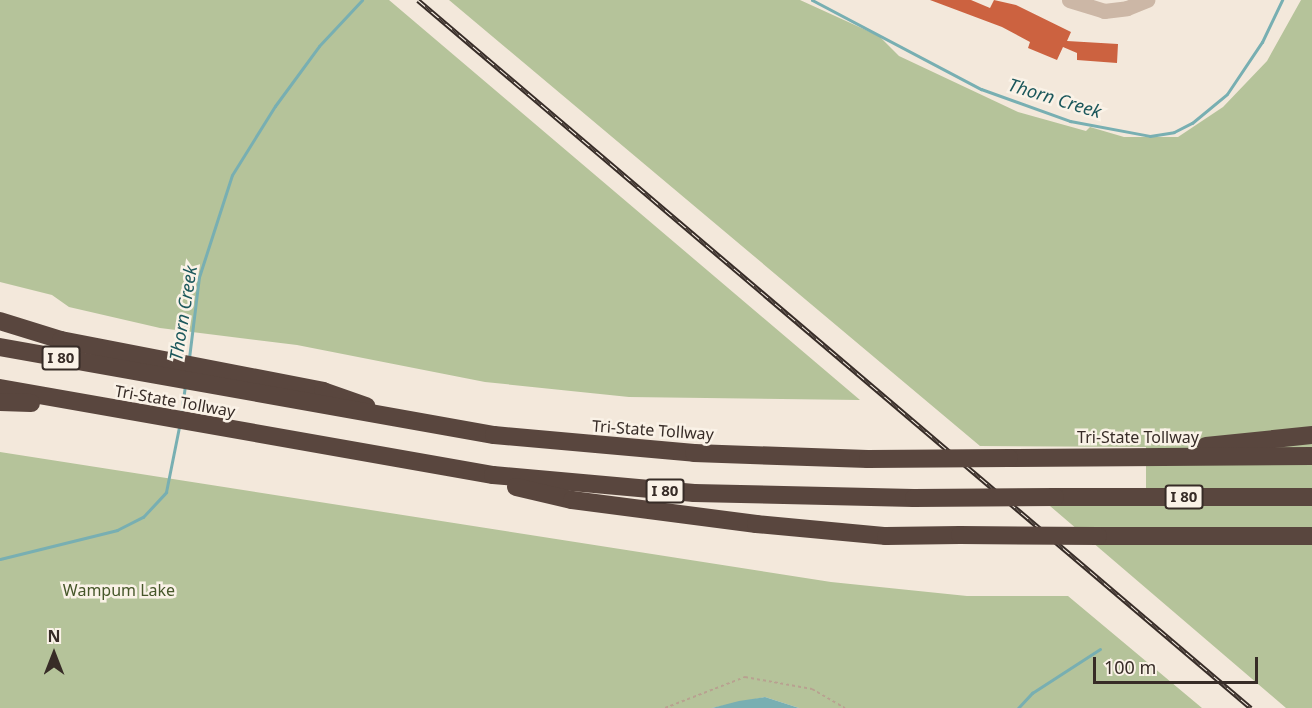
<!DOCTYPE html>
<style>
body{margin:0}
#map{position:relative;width:1312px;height:708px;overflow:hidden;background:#f3e8db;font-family:"Noto Sans",sans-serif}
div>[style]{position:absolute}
.green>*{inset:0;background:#b5c39a}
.water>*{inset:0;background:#78afb2}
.stream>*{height:3px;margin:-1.5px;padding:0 1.5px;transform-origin:1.5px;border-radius:1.5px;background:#78afb2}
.building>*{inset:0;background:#cc6240}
.path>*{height:2px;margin-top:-1px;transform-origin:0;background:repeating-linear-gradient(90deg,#b8a190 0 3px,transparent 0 6px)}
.minor>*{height:15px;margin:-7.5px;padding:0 7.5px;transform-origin:7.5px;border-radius:7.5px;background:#ccb7a6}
.highway>*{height:18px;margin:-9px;padding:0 9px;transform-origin:9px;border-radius:9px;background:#59463e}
.rail>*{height:5px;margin-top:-2.5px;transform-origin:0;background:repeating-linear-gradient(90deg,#faf2e7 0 9px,#372c27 0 18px);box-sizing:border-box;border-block:2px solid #372c27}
.highway-bridge>*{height:18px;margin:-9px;padding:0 9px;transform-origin:9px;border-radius:9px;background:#59463e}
span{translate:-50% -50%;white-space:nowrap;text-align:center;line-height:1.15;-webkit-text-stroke:5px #faf2e7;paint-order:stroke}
.shield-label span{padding:2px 4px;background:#faf2e7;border:2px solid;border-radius:4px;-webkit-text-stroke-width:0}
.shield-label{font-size:15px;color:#372c27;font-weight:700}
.street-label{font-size:16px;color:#372c27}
.park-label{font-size:16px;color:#46572a}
.water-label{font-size:18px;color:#1b575b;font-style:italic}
.north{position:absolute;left:24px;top:624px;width:60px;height:60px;-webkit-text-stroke:4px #faf2e7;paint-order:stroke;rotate:0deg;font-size:16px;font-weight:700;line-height:24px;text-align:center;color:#372c27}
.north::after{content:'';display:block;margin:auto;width:21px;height:27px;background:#372c27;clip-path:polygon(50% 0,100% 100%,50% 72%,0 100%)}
.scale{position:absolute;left:1093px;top:657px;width:165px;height:27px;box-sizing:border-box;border:3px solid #372c27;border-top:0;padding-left:8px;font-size:18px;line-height:21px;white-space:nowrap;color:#372c27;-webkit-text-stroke:4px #faf2e7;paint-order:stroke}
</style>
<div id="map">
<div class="green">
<i style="clip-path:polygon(0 0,389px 0,860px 400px,629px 397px,485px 382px,297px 345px,160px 328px,69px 307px,52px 295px,0 282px)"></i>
<i style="clip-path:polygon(449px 0,800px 0,879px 36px,899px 56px,1018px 112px,1086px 131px,1090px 127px,1124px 137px,1178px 137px,1223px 107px,1267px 61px,1301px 0,1312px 0,1312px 708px,1286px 708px,1050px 506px,1146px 505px,1146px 447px,980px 446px)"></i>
<i style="clip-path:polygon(0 452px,831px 582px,967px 596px,1068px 596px,1202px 708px,799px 708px,765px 697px,712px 708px,0 708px)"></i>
</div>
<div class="water">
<i style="clip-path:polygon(765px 697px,799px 708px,712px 708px,739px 701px)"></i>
</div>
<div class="stream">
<i style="left:812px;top:0;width:191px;rotate:27.8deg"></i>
<i style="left:981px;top:89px;width:95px;rotate:19.8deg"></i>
<i style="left:1070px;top:121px;width:81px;rotate:10.6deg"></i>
<i style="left:1150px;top:136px;width:24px;rotate:-9deg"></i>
<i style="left:1174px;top:132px;width:20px;rotate:-27deg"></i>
<i style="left:1192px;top:123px;width:45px;rotate:-39.6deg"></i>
<i style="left:1227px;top:94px;width:63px;rotate:-56.1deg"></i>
<i style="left:1262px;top:42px;width:47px;rotate:-64.5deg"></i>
<i style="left:189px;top:358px;width:82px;rotate:-83deg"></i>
<i style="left:199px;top:277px;width:107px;rotate:-72.1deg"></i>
<i style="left:232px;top:175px;width:81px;rotate:-58.1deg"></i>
<i style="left:275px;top:106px;width:74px;rotate:-53.7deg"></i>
<i style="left:319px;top:46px;width:63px;rotate:-46.9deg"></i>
<i style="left:181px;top:414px;width:29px;rotate:-82deg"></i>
<i style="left:0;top:559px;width:121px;rotate:-13.9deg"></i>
<i style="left:117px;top:530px;width:29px;rotate:-27deg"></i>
<i style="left:143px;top:517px;width:34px;rotate:-47deg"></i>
<i style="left:166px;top:492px;width:66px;rotate:-78.7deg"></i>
<i style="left:1018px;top:708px;width:21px;rotate:-47deg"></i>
<i style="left:1032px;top:693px;width:81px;rotate:-32.9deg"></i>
</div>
<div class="building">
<i style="clip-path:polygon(930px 0,971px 0,990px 8px,994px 0,1016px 5px,1071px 32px,1067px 41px,1118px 44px,1117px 63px,1077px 60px,1077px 53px,1063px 47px,1057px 60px,1028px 48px,1030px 42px,1002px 27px)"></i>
</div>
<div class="path">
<i style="left:665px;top:708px;width:86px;rotate:-21.2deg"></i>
<i style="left:745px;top:677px;width:68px;rotate:10.2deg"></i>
<i style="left:812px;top:689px;width:38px;rotate:30deg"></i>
</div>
<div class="minor">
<i style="left:1069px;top:0;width:37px;rotate:17deg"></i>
<i style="left:1104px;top:11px;width:23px;rotate:-7deg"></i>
<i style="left:1127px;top:8px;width:22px;rotate:-22deg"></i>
</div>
<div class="highway">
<i style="left:0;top:321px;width:64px;rotate:17.3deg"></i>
<i style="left:61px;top:340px;width:267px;rotate:11deg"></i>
<i style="left:323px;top:391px;width:46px;rotate:19.2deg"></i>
<i style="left:0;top:347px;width:502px;rotate:10.1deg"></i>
<i style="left:494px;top:435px;width:201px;rotate:5.1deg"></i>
<i style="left:694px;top:453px;width:174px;rotate:2deg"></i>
<i style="left:0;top:388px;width:501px;rotate:10.01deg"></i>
<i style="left:493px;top:475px;width:202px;rotate:5.1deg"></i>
<i style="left:694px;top:493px;width:220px;rotate:1.3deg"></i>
<i style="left:0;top:402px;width:31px;rotate:2deg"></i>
<i style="left:1206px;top:446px;width:107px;rotate:-5.9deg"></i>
<i style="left:1009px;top:458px;width:303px;rotate:-0.4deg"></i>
<i style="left:516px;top:487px;width:57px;rotate:13.1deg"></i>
<i style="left:572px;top:500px;width:186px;rotate:7.4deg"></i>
<i style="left:756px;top:524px;width:131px;rotate:5.3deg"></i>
<i style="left:886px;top:536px;width:74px;rotate:-0.8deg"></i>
<i style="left:1055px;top:497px;width:257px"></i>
<i style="left:1098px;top:536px;width:214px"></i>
</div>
<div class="rail">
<i style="left:418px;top:0;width:1093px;rotate:40.36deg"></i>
</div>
<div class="highway-bridge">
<i style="left:868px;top:459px;width:141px;rotate:-0.4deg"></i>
<i style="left:914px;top:498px;width:141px;rotate:-0.4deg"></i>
<i style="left:960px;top:535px;width:138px;rotate:0.4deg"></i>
</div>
<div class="shield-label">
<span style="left:61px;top:358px">I 80</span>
<span style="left:665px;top:491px">I 80</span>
<span style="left:1184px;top:497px">I 80</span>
</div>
<div class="street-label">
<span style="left:175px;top:401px;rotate:10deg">Tri-State Tollway</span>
<span style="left:653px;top:430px;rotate:4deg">Tri-State Tollway</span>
<span style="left:1138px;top:437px">Tri-State Tollway</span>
</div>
<div class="park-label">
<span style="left:119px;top:590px">Wampum Lake</span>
</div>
<div class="water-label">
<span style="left:1055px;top:98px;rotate:17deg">Thorn Creek</span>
<span style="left:183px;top:313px;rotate:-81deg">Thorn Creek</span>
</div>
<div class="north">N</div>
<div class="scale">100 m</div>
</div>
